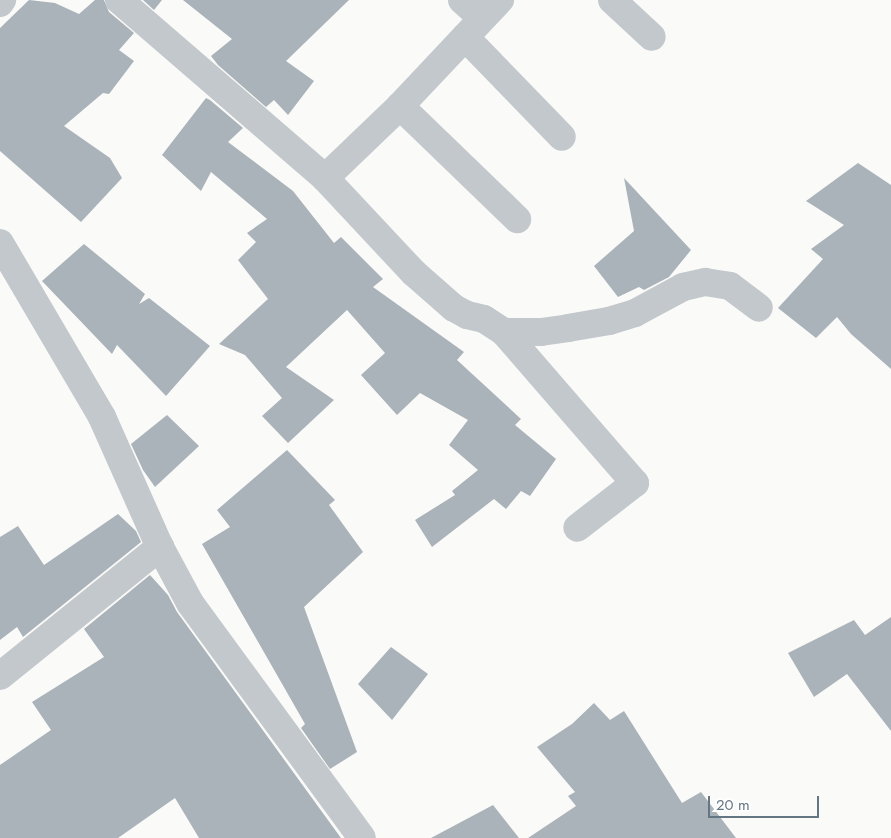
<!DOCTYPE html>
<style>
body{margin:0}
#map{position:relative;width:891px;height:838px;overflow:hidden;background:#fafaf8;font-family:Jost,sans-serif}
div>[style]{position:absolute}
.building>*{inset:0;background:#aab3b9}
.minor>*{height:28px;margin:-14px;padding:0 14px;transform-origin:14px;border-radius:14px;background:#c3c8cc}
span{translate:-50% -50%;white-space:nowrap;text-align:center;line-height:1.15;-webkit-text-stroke:5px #fff;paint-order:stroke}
.scale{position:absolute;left:708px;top:796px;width:111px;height:22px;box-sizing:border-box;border:2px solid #657683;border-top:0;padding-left:6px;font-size:15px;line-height:18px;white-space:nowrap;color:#657683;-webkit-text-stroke:4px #fff;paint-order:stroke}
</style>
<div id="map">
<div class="building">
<i style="clip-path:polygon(29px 0,55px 3px,79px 14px,95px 0,104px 0,109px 12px,134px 33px,119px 50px,134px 61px,109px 94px,103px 93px,64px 126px,110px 158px,122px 178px,81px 222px,0 151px,0 28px)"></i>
<i style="clip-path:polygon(143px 0,162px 0,154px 10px)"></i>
<i style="clip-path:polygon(183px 0,349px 0,286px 61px,314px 81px,288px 115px,274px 100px,266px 107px,218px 65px,211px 56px,232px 39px)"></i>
<i style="clip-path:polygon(206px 98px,210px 100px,243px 128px,228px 142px,293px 191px,334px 243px,341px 237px,383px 279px,373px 287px,464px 352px,457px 360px,521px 419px,515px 425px,556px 459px,530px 496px,521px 491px,506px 509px,494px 499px,432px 547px,415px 520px,455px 495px,452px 491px,478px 470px,449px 445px,468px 420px,420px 393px,397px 415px,361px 375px,385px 353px,347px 310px,286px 367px,334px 400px,288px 443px,262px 416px,282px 398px,245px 355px,219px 344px,268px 299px,238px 260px,256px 242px,247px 233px,267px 219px,211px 172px,201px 191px,162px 155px)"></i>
<i style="clip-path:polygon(858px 163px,891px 185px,891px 369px,851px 334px,837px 317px,816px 338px,778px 308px,823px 259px,811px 249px,844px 225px,806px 201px)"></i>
<i style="clip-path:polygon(624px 178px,691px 250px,669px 277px,644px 290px,639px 287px,618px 297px,594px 266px,634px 231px)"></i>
<i style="clip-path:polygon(84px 244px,145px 294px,139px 304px,149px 298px,210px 346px,166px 396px,117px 345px,112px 354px,42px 281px)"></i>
<i style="clip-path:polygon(167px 415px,199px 446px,155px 487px,143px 470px,131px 444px)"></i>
<i style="clip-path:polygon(287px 450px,335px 500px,329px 505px,363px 552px,304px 607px,357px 752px,330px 769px,301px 728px,305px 724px,202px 544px,230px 527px,217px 510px)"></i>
<i style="clip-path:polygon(118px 514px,136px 531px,141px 542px,23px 637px,17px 627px,0 640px,0 537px,18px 526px,44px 565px)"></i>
<i style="clip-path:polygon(150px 575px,168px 595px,177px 612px,341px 838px,199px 838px,175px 798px,118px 838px,0 838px,0 765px,51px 730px,32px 702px,104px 657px,84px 629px)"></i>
<i style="clip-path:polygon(891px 617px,891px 731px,847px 674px,814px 697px,788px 653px,854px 620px,865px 635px)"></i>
<i style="clip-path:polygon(391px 647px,428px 674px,392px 720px,358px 684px)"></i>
<i style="clip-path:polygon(594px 703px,610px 720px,624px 711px,682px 803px,701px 792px,736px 838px,528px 838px,576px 806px,568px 796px,575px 792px,537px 747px,572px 724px)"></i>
<i style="clip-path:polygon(493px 805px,519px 838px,431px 838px)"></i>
</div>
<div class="minor">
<i style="left:119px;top:0;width:272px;rotate:40.8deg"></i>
<i style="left:325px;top:178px;width:130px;rotate:46.9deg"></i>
<i style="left:414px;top:273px;width:53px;rotate:41.2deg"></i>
<i style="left:454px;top:308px;width:15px;rotate:28deg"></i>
<i style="left:467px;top:315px;width:17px;rotate:13deg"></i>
<i style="left:484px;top:319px;width:24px;rotate:33deg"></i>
<i style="left:504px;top:332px;width:37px"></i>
<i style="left:541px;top:332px;width:27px;rotate:-8deg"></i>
<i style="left:568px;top:328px;width:42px;rotate:-9.7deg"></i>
<i style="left:609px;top:321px;width:27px;rotate:-17deg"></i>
<i style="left:635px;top:313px;width:55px;rotate:-28.4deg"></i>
<i style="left:683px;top:287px;width:23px;rotate:-13deg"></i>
<i style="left:705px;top:282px;width:25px;rotate:9deg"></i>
<i style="left:730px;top:286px;width:36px;rotate:37deg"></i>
<i style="left:462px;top:0;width:27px;rotate:42deg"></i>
<i style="left:612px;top:0;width:54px;rotate:42.8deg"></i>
<i style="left:0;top:3px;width:4px;rotate:-56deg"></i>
<i style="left:465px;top:37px;width:139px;rotate:45.9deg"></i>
<i style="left:400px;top:106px;width:163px;rotate:44deg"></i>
<i style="left:325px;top:178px;width:104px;rotate:-43.8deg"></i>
<i style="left:400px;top:106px;width:146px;rotate:-46.7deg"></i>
<i style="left:0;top:243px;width:202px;rotate:59.6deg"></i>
<i style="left:102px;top:417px;width:142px;rotate:66deg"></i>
<i style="left:160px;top:547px;width:64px;rotate:61.8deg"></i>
<i style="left:190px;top:603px;width:291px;rotate:53.8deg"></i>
<i style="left:504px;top:332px;width:200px;rotate:49.1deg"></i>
<i style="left:635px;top:483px;width:73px;rotate:142.2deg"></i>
<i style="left:0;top:676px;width:206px;rotate:-38.9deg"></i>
</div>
<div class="scale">20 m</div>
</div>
